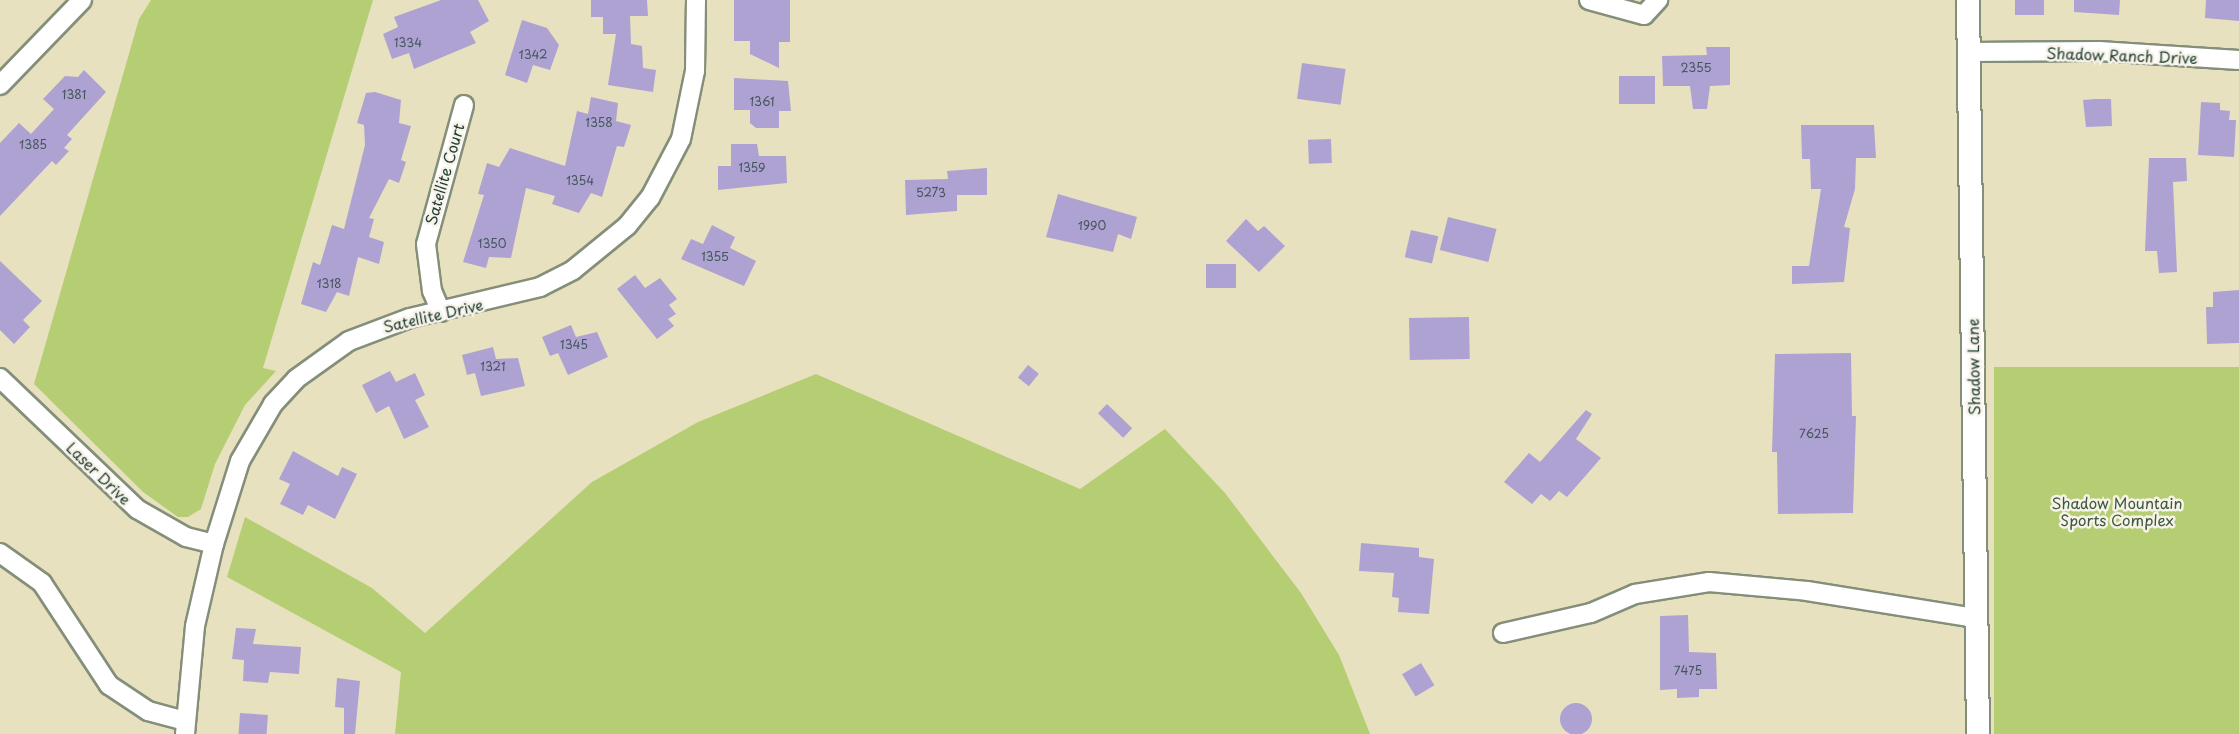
<!DOCTYPE html>
<style>
body{margin:0}
#map{position:relative;width:2239px;height:734px;overflow:hidden;background:#e8e1bf;font-family:"Playpen Sans",sans-serif}
div>[style]{position:absolute}
.green>*{inset:0;background:#b5ce73;transform-origin:0 0}
.building>*{inset:0;background:#aea2d2;transform-origin:0 0}
.round{border-radius:50%}
.roads{filter:drop-shadow(2px 0 #848f7a) drop-shadow(-2px 0 #848f7a) drop-shadow(0 2px #848f7a) drop-shadow(0 -2px #848f7a)}
.minor>*{height:18px;margin:-9px;padding:0 9px;transform-origin:9px;border-radius:9px;background:#fff}
.tertiary>*{height:22px;margin:-11px;padding:0 11px;transform-origin:11px;border-radius:11px;background:#fff}
span{translate:-50% -50%;white-space:nowrap;text-align:center;line-height:1.15;-webkit-text-stroke:5px #f7f3e8;paint-order:stroke}
.number-label{font-size:12px;color:#43565c}
.number-label span{-webkit-text-stroke-width:0}
.street-label{font-size:15px;color:#1f3d34}
.park-label{font-size:15px;color:#3d5a41}
</style>
<div id="map">
<div class="green">
<i style="clip-path:polygon(151px 0,373px 0,263px 368px,276px 371px,245px 405px,215px 464px,201px 509px,188px 517px,178px 517px,143px 492px,34px 384px,139px 19px)"></i>
<i style="left:2239px;top:367px;width:367px;height:245px;rotate:90deg"></i>
<i style="clip-path:polygon(816px 374px,1080px 489px,1165px 429px,1225px 493px,1301px 593px,1339px 655px,1370px 734px,395px 734px,401px 672px,227px 577px,245px 517px,372px 588px,425px 633px,592px 482px,698px 422px)"></i>
</div>
<div class="building">
<i style="clip-path:polygon(441px 0,478px 0,489px 21px,470px 32px,476px 43px,414px 69px,409px 53px,392px 59px,383px 34px,398px 27px,394px 17px)"></i>
<i style="clip-path:polygon(591px 0,647px 0,648px 16px,630px 16px,631px 44px,642px 46px,643px 68px,656px 70px,653px 92px,608px 85px,616px 34px,603px 34px,603px 17px,591px 17px)"></i>
<i style="clip-path:polygon(734px 0,790px 0,790px 42px,779px 42px,779px 68px,750px 54px,750px 41px,734px 41px)"></i>
<i style="left:2015px;top:0;width:29px;height:15px"></i>
<i style="clip-path:polygon(2074px 0,2120px 0,2119px 15px,2074px 12px)"></i>
<i style="clip-path:polygon(2206px 0,2239px 0,2239px 21px,2205px 18px)"></i>
<i style="clip-path:polygon(522px 20px,547px 28px,559px 45px,550px 70px,533px 65px,527px 83px,505px 75px)"></i>
<i style="clip-path:polygon(1706px 47px,1730px 47px,1730px 85px,1710px 86px,1707px 109px,1693px 109px,1690px 86px,1663px 86px,1662px 56px,1707px 55px)"></i>
<i style="left:1302px;top:63px;width:44px;height:36px;rotate:8deg"></i>
<i style="clip-path:polygon(84px 70px,106px 92px,67px 135px,72px 139px,64px 148px,69px 151px,56px 165px,52px 161px,0 216px,0 143px,19px 123px,31px 134px,54px 109px,43px 99px,65px 76px,78px 77px)"></i>
<i style="left:1619px;top:76px;width:36px;height:28px"></i>
<i style="clip-path:polygon(734px 78px,788px 81px,791px 111px,779px 111px,779px 128px,756px 128px,750px 123px,750px 110px,734px 110px)"></i>
<i style="clip-path:polygon(375px 92px,401px 100px,399px 123px,411px 126px,401px 160px,406px 162px,399px 183px,389px 179px,369px 218px,374px 219px,369px 237px,384px 242px,379px 264px,358px 257px,349px 296px,337px 292px,326px 312px,301px 304px,313px 262px,320px 265px,332px 225px,344px 229px,365px 145px,364px 125px,357px 123px,366px 93px)"></i>
<i style="clip-path:polygon(591px 97px,618px 103px,616px 121px,631px 125px,624px 147px,617px 146px,602px 197px,591px 193px,579px 213px,552px 204px,555px 196px,526px 188px,511px 258px,489px 257px,486px 268px,463px 262px,484px 195px,478px 194px,487px 163px,499px 167px,510px 148px,565px 166px,577px 111px,588px 114px)"></i>
<i style="clip-path:polygon(2096px 99px,2111px 99px,2112px 126px,2086px 127px,2083px 100px)"></i>
<i style="clip-path:polygon(2201px 102px,2220px 103px,2220px 110px,2230px 111px,2229px 120px,2236px 120px,2234px 157px,2198px 155px)"></i>
<i style="clip-path:polygon(1801px 125px,1874px 125px,1876px 158px,1856px 158px,1855px 189px,1844px 227px,1850px 228px,1844px 282px,1792px 284px,1792px 266px,1809px 266px,1821px 189px,1811px 189px,1810px 159px,1802px 159px)"></i>
<i style="left:1331px;top:139px;width:24px;height:23px;rotate:88deg"></i>
<i style="clip-path:polygon(731px 144px,757px 144px,759px 156px,786px 156px,787px 183px,718px 190px,718px 166px,731px 166px)"></i>
<i style="clip-path:polygon(2149px 158px,2186px 158px,2187px 181px,2173px 182px,2177px 272px,2159px 273px,2157px 251px,2145px 251px)"></i>
<i style="clip-path:polygon(987px 168px,987px 195px,957px 195px,957px 211px,906px 215px,905px 180px,948px 179px,947px 171px)"></i>
<i style="clip-path:polygon(1058px 194px,1137px 217px,1131px 239px,1118px 234px,1113px 252px,1046px 237px)"></i>
<i style="left:1448px;top:217px;width:50px;height:34px;rotate:14deg"></i>
<i style="clip-path:polygon(1246px 219px,1258px 231px,1264px 226px,1285px 246px,1259px 272px,1226px 241px)"></i>
<i style="clip-path:polygon(712px 225px,735px 237px,730px 248px,756px 261px,744px 286px,681px 259px,691px 239px,703px 244px)"></i>
<i style="left:1411px;top:230px;width:28px;height:28px;rotate:13deg"></i>
<i style="clip-path:polygon(0 261px,42px 301px,23px 320px,30px 327px,14px 344px,0 330px)"></i>
<i style="left:1236px;top:264px;width:24px;height:30px;rotate:90deg"></i>
<i style="clip-path:polygon(635px 275px,645px 288px,660px 278px,677px 299px,669px 305px,676px 314px,668px 319px,674px 326px,657px 339px,617px 289px)"></i>
<i style="clip-path:polygon(2239px 290px,2239px 343px,2207px 344px,2206px 307px,2213px 307px,2213px 292px)"></i>
<i style="left:1469px;top:317px;width:42px;height:60px;rotate:89deg"></i>
<i style="clip-path:polygon(571px 325px,576px 337px,597px 332px,608px 357px,568px 375px,558px 353px,550px 356px,542px 337px)"></i>
<i style="clip-path:polygon(493px 347px,496px 359px,518px 358px,525px 386px,481px 396px,475px 373px,467px 375px,462px 355px)"></i>
<i style="clip-path:polygon(1851px 353px,1852px 416px,1856px 416px,1853px 513px,1778px 514px,1777px 452px,1772px 452px,1775px 354px)"></i>
<i style="left:1028px;top:365px;width:14px;height:16px;rotate:39deg"></i>
<i style="clip-path:polygon(390px 371px,396px 382px,415px 373px,425px 395px,415px 400px,429px 427px,404px 439px,389px 406px,376px 413px,362px 385px)"></i>
<i style="left:1107px;top:404px;width:35px;height:13px;rotate:44deg"></i>
<i style="clip-path:polygon(1586px 410px,1592px 414px,1576px 439px,1601px 458px,1567px 497px,1559px 491px,1550px 501px,1541px 494px,1532px 504px,1504px 482px,1529px 453px,1540px 462px)"></i>
<i style="clip-path:polygon(293px 451px,338px 476px,342px 467px,357px 474px,335px 519px,308px 505px,303px 515px,280px 504px,290px 484px,279px 479px)"></i>
<i style="clip-path:polygon(1361px 543px,1419px 548px,1419px 557px,1434px 559px,1429px 614px,1398px 612px,1399px 598px,1392px 597px,1394px 573px,1359px 571px)"></i>
<i style="clip-path:polygon(1688px 615px,1689px 652px,1716px 653px,1717px 689px,1699px 689px,1699px 697px,1677px 698px,1677px 689px,1660px 690px,1660px 616px)"></i>
<i style="clip-path:polygon(236px 628px,256px 629px,253px 644px,301px 647px,299px 674px,270px 672px,268px 683px,243px 681px,244px 660px,232px 659px)"></i>
<i style="left:1421px;top:663px;width:26px;height:22px;rotate:59deg"></i>
<i style="clip-path:polygon(337px 678px,360px 681px,355px 734px,344px 734px,344px 708px,335px 707px)"></i>
<i class="round" style="left:1560px;top:703px;width:32px;height:32px"></i>
<i style="left:240px;top:713px;width:28px;height:21px;rotate:4deg"></i>
</div>
<div class="roads">
<div class="minor">
<i style="left:1589px;top:0;width:57px;rotate:15.3deg"></i>
<i style="left:1644px;top:15px;width:21px;rotate:-47deg"></i>
<i style="left:1969px;top:52px;width:130px;rotate:-0.4deg"></i>
<i style="left:2099px;top:51px;width:140px;rotate:3.7deg"></i>
<i style="left:0;top:85px;width:118px;rotate:-46deg"></i>
<i style="left:441px;top:312px;width:23px;rotate:-113deg"></i>
<i style="left:432px;top:291px;width:47px;rotate:-97.3deg"></i>
<i style="left:426px;top:244px;width:144px;rotate:-74.7deg"></i>
<i style="left:0;top:378px;width:190px;rotate:43.7deg"></i>
<i style="left:137px;top:509px;width:56px;rotate:29.7deg"></i>
<i style="left:186px;top:537px;width:29px;rotate:14deg"></i>
<i style="left:0;top:553px;width:52px;rotate:35.5deg"></i>
<i style="left:42px;top:583px;width:122px;rotate:56.7deg"></i>
<i style="left:109px;top:685px;width:47px;rotate:33.7deg"></i>
<i style="left:148px;top:711px;width:39px;rotate:15deg"></i>
<i style="left:1503px;top:633px;width:90px;rotate:-12.8deg"></i>
<i style="left:1591px;top:613px;width:48px;rotate:-23.4deg"></i>
<i style="left:1635px;top:594px;width:75px;rotate:-9.2deg"></i>
<i style="left:1709px;top:582px;width:98px;rotate:5.2deg"></i>
<i style="left:1807px;top:591px;width:171px;rotate:9.1deg"></i>
<i style="left:185px;top:734px;width:108px;rotate:-84.7deg"></i>
<i style="left:195px;top:626px;width:84px;rotate:-77deg"></i>
<i style="left:214px;top:544px;width:87px;rotate:-72.6deg"></i>
<i style="left:240px;top:461px;width:66px;rotate:-59.9deg"></i>
<i style="left:273px;top:404px;width:34px;rotate:-47deg"></i>
<i style="left:296px;top:379px;width:65px;rotate:-35.6deg"></i>
<i style="left:349px;top:341px;width:65px;rotate:-20.7deg"></i>
<i style="left:410px;top:318px;width:134px;rotate:-13.4deg"></i>
<i style="left:540px;top:287px;width:37px;rotate:-27deg"></i>
<i style="left:573px;top:270px;width:70px;rotate:-39.2deg"></i>
<i style="left:627px;top:226px;width:36px;rotate:-51deg"></i>
<i style="left:650px;top:198px;width:67px;rotate:-62.3deg"></i>
<i style="left:681px;top:139px;width:69px;rotate:-78.4deg"></i>
<i style="left:695px;top:71px;width:71px;rotate:-89.2deg"></i>
</div>
<div class="tertiary">
<i style="left:1968px;top:0;width:734px;rotate:89.22deg"></i>
</div>
</div>
<div class="number-label">
<span style="left:408px;top:43px">1334</span>
<span style="left:533px;top:55px">1342</span>
<span style="left:1696px;top:68px">2355</span>
<span style="left:74px;top:95px">1381</span>
<span style="left:762px;top:102px">1361</span>
<span style="left:599px;top:123px">1358</span>
<span style="left:33px;top:145px">1385</span>
<span style="left:752px;top:168px">1359</span>
<span style="left:580px;top:181px">1354</span>
<span style="left:931px;top:193px">5273</span>
<span style="left:1092px;top:226px">1990</span>
<span style="left:492px;top:244px">1350</span>
<span style="left:715px;top:257px">1355</span>
<span style="left:329px;top:284px">1318</span>
<span style="left:574px;top:345px">1345</span>
<span style="left:493px;top:367px">1321</span>
<span style="left:1814px;top:434px">7625</span>
<span style="left:1688px;top:671px">7475</span>
</div>
<div class="street-label">
<span style="left:2122px;top:55px;rotate:2deg">Shadow Ranch Drive</span>
<span style="left:444px;top:174px;rotate:-74deg">Satellite Court</span>
<span style="left:433px;top:315px;rotate:-13deg">Satellite Drive</span>
<span style="left:1973px;top:367px;rotate:-91deg">Shadow Lane</span>
<span style="left:99px;top:473px;rotate:44deg">Laser Drive</span>
</div>
<div class="park-label">
<span style="left:2117px;top:511px">Shadow Mountain<br>Sports Complex</span>
</div>
</div>
